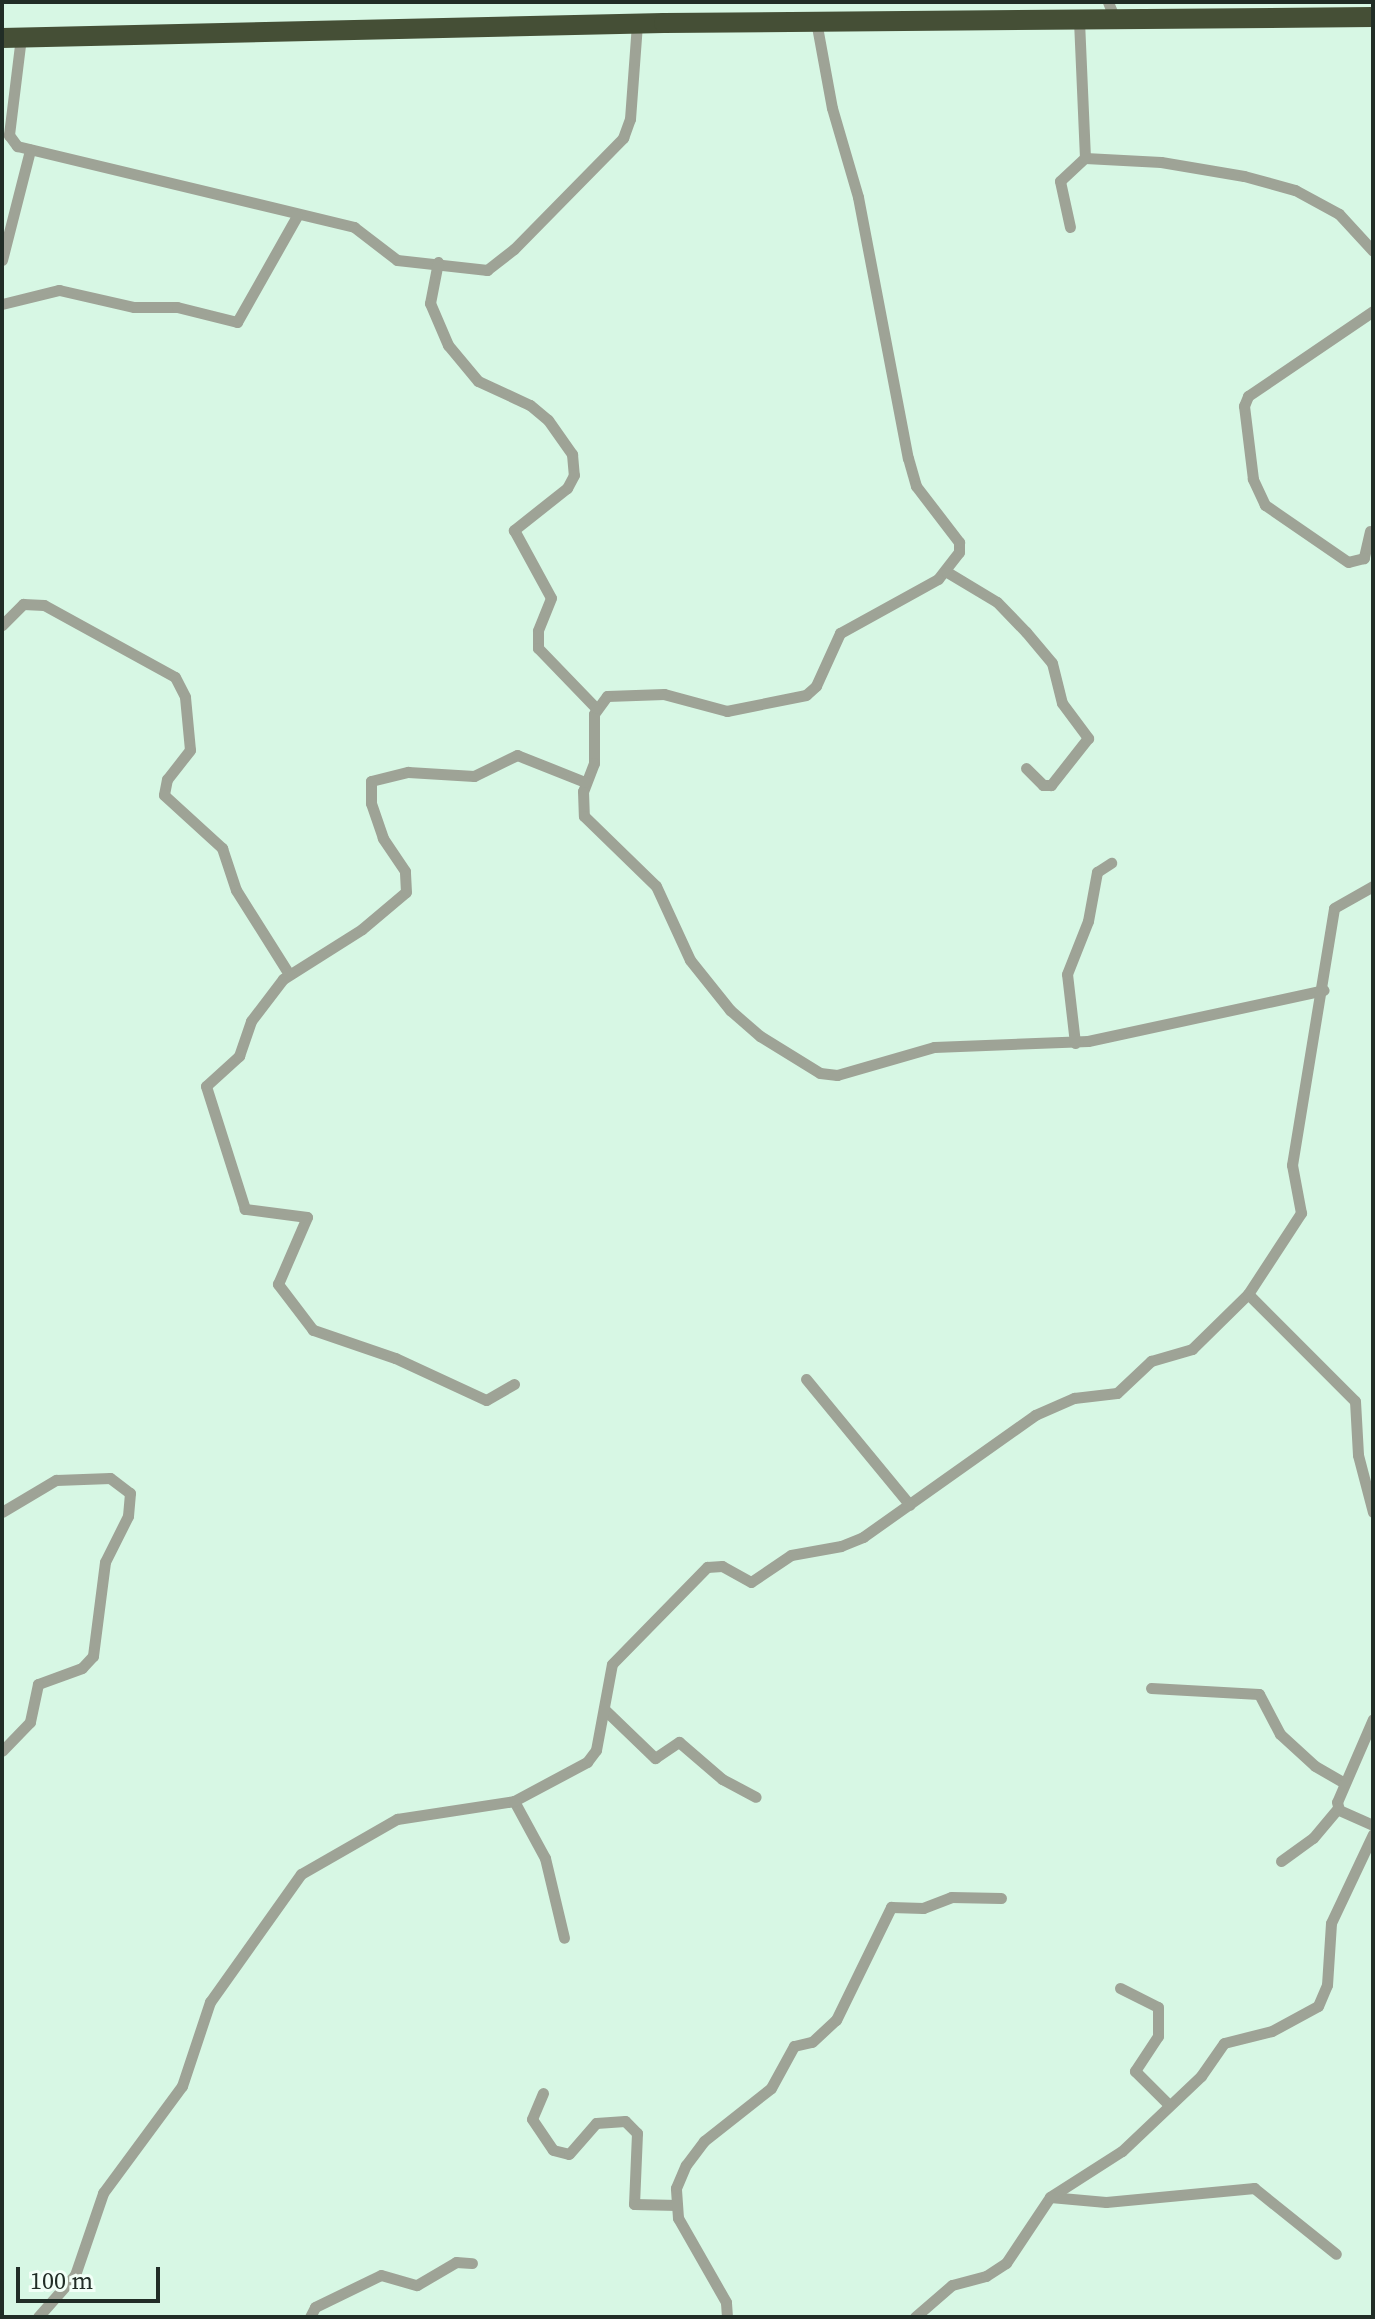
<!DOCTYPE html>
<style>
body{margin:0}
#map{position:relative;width:1375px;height:2319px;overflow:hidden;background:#d7f7e4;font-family:"Source Serif 4",serif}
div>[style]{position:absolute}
.street>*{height:11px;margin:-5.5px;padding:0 5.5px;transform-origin:5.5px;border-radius:5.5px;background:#9ea396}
.highway>*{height:20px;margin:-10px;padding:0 10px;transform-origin:10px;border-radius:10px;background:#454f36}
span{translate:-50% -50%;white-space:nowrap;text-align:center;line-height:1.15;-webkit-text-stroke:6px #f2fff7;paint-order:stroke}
.frame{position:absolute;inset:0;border:4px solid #212d26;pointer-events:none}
.scale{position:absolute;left:16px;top:2267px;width:144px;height:36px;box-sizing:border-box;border:4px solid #212d26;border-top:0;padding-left:10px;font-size:24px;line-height:28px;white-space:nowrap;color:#212d26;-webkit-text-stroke:6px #f2fff7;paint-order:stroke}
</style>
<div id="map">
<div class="street">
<i style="left:1108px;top:2px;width:16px;rotate:68deg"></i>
<i style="left:816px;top:21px;width:88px;rotate:79.6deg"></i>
<i style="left:832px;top:108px;width:93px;rotate:73.7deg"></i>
<i style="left:858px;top:197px;width:266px;rotate:79.2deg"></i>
<i style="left:908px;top:458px;width:29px;rotate:74deg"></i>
<i style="left:916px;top:486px;width:71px;rotate:52.5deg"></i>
<i style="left:959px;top:542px;width:10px;rotate:90deg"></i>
<i style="left:959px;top:552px;width:34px;rotate:128deg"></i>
<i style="left:938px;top:579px;width:112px;rotate:151.1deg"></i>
<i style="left:840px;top:633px;width:58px;rotate:114.4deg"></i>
<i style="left:816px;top:686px;width:13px;rotate:138deg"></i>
<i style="left:806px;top:695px;width:81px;rotate:168.6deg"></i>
<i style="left:727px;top:711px;width:65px;rotate:-164.9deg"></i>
<i style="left:664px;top:694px;width:57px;rotate:178deg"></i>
<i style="left:607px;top:696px;width:22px;rotate:126deg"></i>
<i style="left:594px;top:714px;width:49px;rotate:90deg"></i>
<i style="left:594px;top:763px;width:30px;rotate:111deg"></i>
<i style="left:583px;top:791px;width:25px;rotate:88deg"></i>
<i style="left:584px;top:816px;width:100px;rotate:44.2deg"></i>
<i style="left:656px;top:886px;width:81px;rotate:65.3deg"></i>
<i style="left:690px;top:960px;width:64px;rotate:51.3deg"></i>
<i style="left:730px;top:1010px;width:40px;rotate:41deg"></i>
<i style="left:760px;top:1036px;width:70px;rotate:31.7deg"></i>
<i style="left:820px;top:1073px;width:17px;rotate:7deg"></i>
<i style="left:837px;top:1075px;width:101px;rotate:-16.1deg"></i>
<i style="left:934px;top:1047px;width:154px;rotate:-2.2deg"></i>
<i style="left:1088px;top:1041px;width:241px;rotate:-12.2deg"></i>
<i style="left:21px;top:37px;width:99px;rotate:97deg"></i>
<i style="left:9px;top:135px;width:14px;rotate:54deg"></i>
<i style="left:17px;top:146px;width:347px;rotate:13.5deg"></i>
<i style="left:354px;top:227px;width:54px;rotate:37.5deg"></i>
<i style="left:397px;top:260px;width:91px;rotate:6.3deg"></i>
<i style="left:487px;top:270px;width:34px;rotate:-38deg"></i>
<i style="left:514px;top:249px;width:156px;rotate:-45.5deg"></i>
<i style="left:623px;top:138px;width:20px;rotate:-70deg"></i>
<i style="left:630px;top:119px;width:95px;rotate:-85.8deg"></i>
<i style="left:1085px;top:158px;width:76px;rotate:3deg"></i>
<i style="left:1161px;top:162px;width:84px;rotate:9.6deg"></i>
<i style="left:1244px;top:176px;width:53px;rotate:15.4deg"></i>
<i style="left:1295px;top:190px;width:50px;rotate:28.6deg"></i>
<i style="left:1339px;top:214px;width:50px;rotate:47.4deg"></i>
<i style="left:1070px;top:227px;width:47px;rotate:-102.3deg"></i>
<i style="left:1060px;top:181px;width:34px;rotate:-43deg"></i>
<i style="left:1085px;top:158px;width:138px;rotate:-92.5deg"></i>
<i style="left:2px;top:260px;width:114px;rotate:-75.7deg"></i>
<i style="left:438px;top:262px;width:42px;rotate:101deg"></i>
<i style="left:430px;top:303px;width:46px;rotate:66.8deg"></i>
<i style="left:448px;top:345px;width:47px;rotate:50.2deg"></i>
<i style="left:478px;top:381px;width:57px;rotate:24.8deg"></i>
<i style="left:530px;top:405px;width:23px;rotate:40deg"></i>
<i style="left:548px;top:420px;width:42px;rotate:54.8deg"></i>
<i style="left:572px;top:454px;width:21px;rotate:85deg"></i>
<i style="left:574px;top:475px;width:15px;rotate:118deg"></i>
<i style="left:567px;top:488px;width:68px;rotate:141.6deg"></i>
<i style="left:514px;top:530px;width:77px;rotate:61.4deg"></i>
<i style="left:551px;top:598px;width:35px;rotate:112deg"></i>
<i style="left:538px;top:631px;width:17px;rotate:90deg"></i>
<i style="left:538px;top:648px;width:83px;rotate:46deg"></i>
<i style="left:2px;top:304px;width:59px;rotate:-13.8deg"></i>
<i style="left:59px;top:290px;width:77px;rotate:12.8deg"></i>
<i style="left:134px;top:307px;width:43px"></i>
<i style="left:177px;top:307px;width:62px;rotate:14deg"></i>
<i style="left:237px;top:322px;width:122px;rotate:-60.5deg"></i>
<i style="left:1370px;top:531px;width:28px;rotate:103deg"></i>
<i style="left:1364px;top:558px;width:16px;rotate:166deg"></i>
<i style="left:1348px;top:562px;width:101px;rotate:-145.5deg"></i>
<i style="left:1265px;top:505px;width:29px;rotate:-115deg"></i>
<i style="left:1253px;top:479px;width:74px;rotate:-97deg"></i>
<i style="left:1244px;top:406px;width:11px;rotate:-68deg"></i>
<i style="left:1248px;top:396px;width:151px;rotate:-34.2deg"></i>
<i style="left:947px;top:572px;width:58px;rotate:31deg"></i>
<i style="left:997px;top:602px;width:42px;rotate:46deg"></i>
<i style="left:1026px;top:632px;width:40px;rotate:50deg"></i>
<i style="left:1052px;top:663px;width:41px;rotate:76deg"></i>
<i style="left:1062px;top:703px;width:44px;rotate:53.4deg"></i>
<i style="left:1088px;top:738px;width:60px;rotate:128.2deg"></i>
<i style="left:1051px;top:785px;width:8px;rotate:180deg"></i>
<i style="left:1043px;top:785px;width:24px;rotate:-135deg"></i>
<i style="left:2px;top:625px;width:30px;rotate:-45deg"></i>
<i style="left:23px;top:604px;width:21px;rotate:3deg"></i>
<i style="left:44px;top:605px;width:149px;rotate:28.8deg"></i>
<i style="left:175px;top:677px;width:22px;rotate:63deg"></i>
<i style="left:185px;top:697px;width:53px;rotate:84.6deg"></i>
<i style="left:190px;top:750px;width:37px;rotate:128deg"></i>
<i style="left:167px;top:779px;width:16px;rotate:101deg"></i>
<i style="left:164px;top:795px;width:79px;rotate:42.4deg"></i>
<i style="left:222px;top:848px;width:44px;rotate:71.6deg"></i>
<i style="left:236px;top:890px;width:99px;rotate:57.8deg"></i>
<i style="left:1075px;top:1043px;width:69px;rotate:-96.6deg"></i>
<i style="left:1067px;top:974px;width:57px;rotate:-68.4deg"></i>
<i style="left:1088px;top:921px;width:50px;rotate:-79.6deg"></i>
<i style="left:1097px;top:872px;width:17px;rotate:-33deg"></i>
<i style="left:1248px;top:1294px;width:151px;rotate:45deg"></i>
<i style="left:1355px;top:1401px;width:54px;rotate:86.8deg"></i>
<i style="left:1358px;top:1455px;width:59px;rotate:75.3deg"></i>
<i style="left:806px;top:1379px;width:163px;rotate:50.5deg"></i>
<i style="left:514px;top:1384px;width:32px;rotate:150deg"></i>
<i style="left:486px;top:1400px;width:100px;rotate:-155.2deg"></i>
<i style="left:395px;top:1358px;width:87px;rotate:-161.1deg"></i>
<i style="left:313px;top:1330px;width:58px;rotate:-127.3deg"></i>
<i style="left:278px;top:1284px;width:73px;rotate:-66.6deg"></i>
<i style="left:307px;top:1217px;width:63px;rotate:-172.6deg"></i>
<i style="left:245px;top:1209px;width:129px;rotate:-107.6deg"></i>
<i style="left:206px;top:1086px;width:45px;rotate:-42.3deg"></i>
<i style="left:239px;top:1056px;width:37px;rotate:-71deg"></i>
<i style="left:251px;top:1021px;width:53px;rotate:-52.7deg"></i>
<i style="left:283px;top:979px;width:93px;rotate:-32.3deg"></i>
<i style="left:362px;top:929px;width:57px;rotate:-40.1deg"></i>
<i style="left:406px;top:892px;width:21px;rotate:-93deg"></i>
<i style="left:405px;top:871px;width:40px;rotate:-124deg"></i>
<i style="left:383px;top:838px;width:37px;rotate:-109deg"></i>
<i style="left:371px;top:803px;width:22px;rotate:-90deg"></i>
<i style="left:371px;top:781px;width:38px;rotate:-14deg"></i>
<i style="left:408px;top:772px;width:66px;rotate:3.5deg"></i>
<i style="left:474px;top:776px;width:48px;rotate:-26deg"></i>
<i style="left:517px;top:755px;width:73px;rotate:21.7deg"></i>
<i style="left:2px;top:1512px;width:63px;rotate:-30.7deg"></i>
<i style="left:56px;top:1480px;width:54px;rotate:-2.1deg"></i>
<i style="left:110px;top:1478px;width:25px;rotate:37deg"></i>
<i style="left:130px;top:1493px;width:23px;rotate:95deg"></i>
<i style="left:128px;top:1516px;width:51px;rotate:116.6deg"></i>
<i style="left:105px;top:1562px;width:95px;rotate:97.3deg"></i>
<i style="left:93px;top:1656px;width:16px;rotate:133deg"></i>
<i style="left:82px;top:1668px;width:47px;rotate:160deg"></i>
<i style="left:38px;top:1684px;width:39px;rotate:102deg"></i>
<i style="left:30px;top:1722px;width:40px;rotate:134deg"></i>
<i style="left:1151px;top:1688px;width:108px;rotate:3.2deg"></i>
<i style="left:1259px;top:1694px;width:45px;rotate:62.3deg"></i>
<i style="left:1280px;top:1734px;width:47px;rotate:42.4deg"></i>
<i style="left:1315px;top:1766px;width:34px;rotate:30deg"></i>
<i style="left:604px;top:1709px;width:71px;rotate:43.9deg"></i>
<i style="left:655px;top:1758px;width:29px;rotate:-34deg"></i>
<i style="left:679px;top:1742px;width:57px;rotate:40.7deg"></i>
<i style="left:722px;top:1779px;width:38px;rotate:28deg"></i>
<i style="left:1373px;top:1719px;width:90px;rotate:113.4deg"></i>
<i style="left:1337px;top:1802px;width:8px;rotate:76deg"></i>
<i style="left:1339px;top:1810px;width:37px;rotate:24deg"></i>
<i style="left:514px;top:1801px;width:65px;rotate:61.5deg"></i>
<i style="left:545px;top:1858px;width:82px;rotate:76.6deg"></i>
<i style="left:1281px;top:1861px;width:39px;rotate:-36deg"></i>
<i style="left:1313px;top:1838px;width:39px;rotate:-50deg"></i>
<i style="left:1120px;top:1988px;width:42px;rotate:26.6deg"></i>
<i style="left:1158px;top:2007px;width:29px;rotate:90deg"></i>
<i style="left:1158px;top:2036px;width:42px;rotate:123.3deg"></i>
<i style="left:1135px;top:2071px;width:47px;rotate:45deg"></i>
<i style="left:543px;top:2093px;width:28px;rotate:113deg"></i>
<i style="left:532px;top:2119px;width:37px;rotate:56deg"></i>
<i style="left:553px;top:2150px;width:16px;rotate:14deg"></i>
<i style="left:569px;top:2154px;width:41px;rotate:-48.9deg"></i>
<i style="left:596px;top:2123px;width:29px;rotate:-4deg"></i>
<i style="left:625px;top:2121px;width:17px;rotate:45deg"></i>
<i style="left:637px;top:2133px;width:71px;rotate:92.4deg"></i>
<i style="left:634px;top:2204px;width:43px;rotate:1.3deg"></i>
<i style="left:1050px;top:2197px;width:56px;rotate:5.1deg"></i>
<i style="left:1106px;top:2202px;width:149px;rotate:-5.4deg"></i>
<i style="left:1254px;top:2188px;width:105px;rotate:38.8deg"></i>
<i style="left:38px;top:2317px;width:56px;rotate:-48.6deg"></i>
<i style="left:75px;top:2275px;width:87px;rotate:-71.1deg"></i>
<i style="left:103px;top:2193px;width:133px;rotate:-53.6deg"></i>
<i style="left:182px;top:2086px;width:89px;rotate:-71.6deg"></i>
<i style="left:210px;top:2002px;width:157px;rotate:-54.6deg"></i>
<i style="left:301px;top:1874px;width:111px;rotate:-29.8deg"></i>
<i style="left:397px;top:1819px;width:118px;rotate:-8.7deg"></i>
<i style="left:514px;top:1801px;width:83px;rotate:-28.1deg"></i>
<i style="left:587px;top:1762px;width:15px;rotate:-53deg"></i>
<i style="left:596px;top:1750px;width:87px;rotate:-79.5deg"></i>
<i style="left:612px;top:1664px;width:136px;rotate:-45.6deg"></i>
<i style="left:707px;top:1567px;width:15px;rotate:-4deg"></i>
<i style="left:722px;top:1566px;width:33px;rotate:29deg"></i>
<i style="left:751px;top:1582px;width:48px;rotate:-34deg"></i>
<i style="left:791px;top:1555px;width:51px;rotate:-10.2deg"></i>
<i style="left:841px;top:1546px;width:24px;rotate:-22deg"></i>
<i style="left:863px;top:1537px;width:211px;rotate:-35.3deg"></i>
<i style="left:1035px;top:1415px;width:43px;rotate:-23.6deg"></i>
<i style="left:1074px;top:1398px;width:43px;rotate:-6.6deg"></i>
<i style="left:1117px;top:1393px;width:47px;rotate:-43.3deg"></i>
<i style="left:1151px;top:1361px;width:43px;rotate:-16.3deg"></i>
<i style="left:1192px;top:1349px;width:78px;rotate:-44.5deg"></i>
<i style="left:1248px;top:1294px;width:97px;rotate:-56.8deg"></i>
<i style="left:1301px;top:1213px;width:49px;rotate:-100.6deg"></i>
<i style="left:1292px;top:1165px;width:260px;rotate:-80.7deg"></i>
<i style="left:1334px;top:908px;width:45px;rotate:-29.4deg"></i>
<i style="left:310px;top:2317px;width:11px;rotate:-63deg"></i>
<i style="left:315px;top:2307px;width:73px;rotate:-25.9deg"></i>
<i style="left:381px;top:2275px;width:37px;rotate:16deg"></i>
<i style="left:417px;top:2285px;width:45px;rotate:-30.5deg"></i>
<i style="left:456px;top:2262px;width:16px;rotate:4deg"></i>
<i style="left:727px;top:2317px;width:15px;rotate:-94deg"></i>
<i style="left:726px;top:2302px;width:97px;rotate:-119.7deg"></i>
<i style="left:678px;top:2218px;width:30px;rotate:-94deg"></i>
<i style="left:676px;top:2188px;width:25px;rotate:-67deg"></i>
<i style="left:686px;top:2165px;width:30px;rotate:-53deg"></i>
<i style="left:704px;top:2141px;width:85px;rotate:-38.3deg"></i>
<i style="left:771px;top:2088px;width:48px;rotate:-61.3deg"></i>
<i style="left:794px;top:2046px;width:18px;rotate:-13deg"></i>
<i style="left:812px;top:2042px;width:33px;rotate:-43deg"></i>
<i style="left:836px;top:2020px;width:126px;rotate:-64deg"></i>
<i style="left:891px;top:1907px;width:32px;rotate:2deg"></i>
<i style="left:923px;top:1908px;width:30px;rotate:-21deg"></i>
<i style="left:951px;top:1897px;width:50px;rotate:1.1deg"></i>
<i style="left:915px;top:2317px;width:49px;rotate:-40.9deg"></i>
<i style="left:952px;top:2285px;width:35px;rotate:-15deg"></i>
<i style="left:986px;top:2276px;width:24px;rotate:-33deg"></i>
<i style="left:1006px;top:2263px;width:79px;rotate:-56.3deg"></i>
<i style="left:1050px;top:2197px;width:85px;rotate:-32.6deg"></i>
<i style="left:1122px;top:2151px;width:109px;rotate:-43.5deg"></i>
<i style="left:1201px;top:2076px;width:40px;rotate:-55.1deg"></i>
<i style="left:1224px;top:2043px;width:49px;rotate:-14deg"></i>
<i style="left:1272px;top:2031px;width:52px;rotate:-28.5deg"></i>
<i style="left:1318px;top:2006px;width:23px;rotate:-67deg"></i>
<i style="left:1327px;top:1985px;width:62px;rotate:-86.3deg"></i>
<i style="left:1331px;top:1923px;width:98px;rotate:-64.7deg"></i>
</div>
<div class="highway">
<i style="left:2px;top:38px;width:662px;rotate:-1.3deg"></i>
<i style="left:664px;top:23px;width:709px;rotate:-0.48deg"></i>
</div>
<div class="frame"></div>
<div class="scale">100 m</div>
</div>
